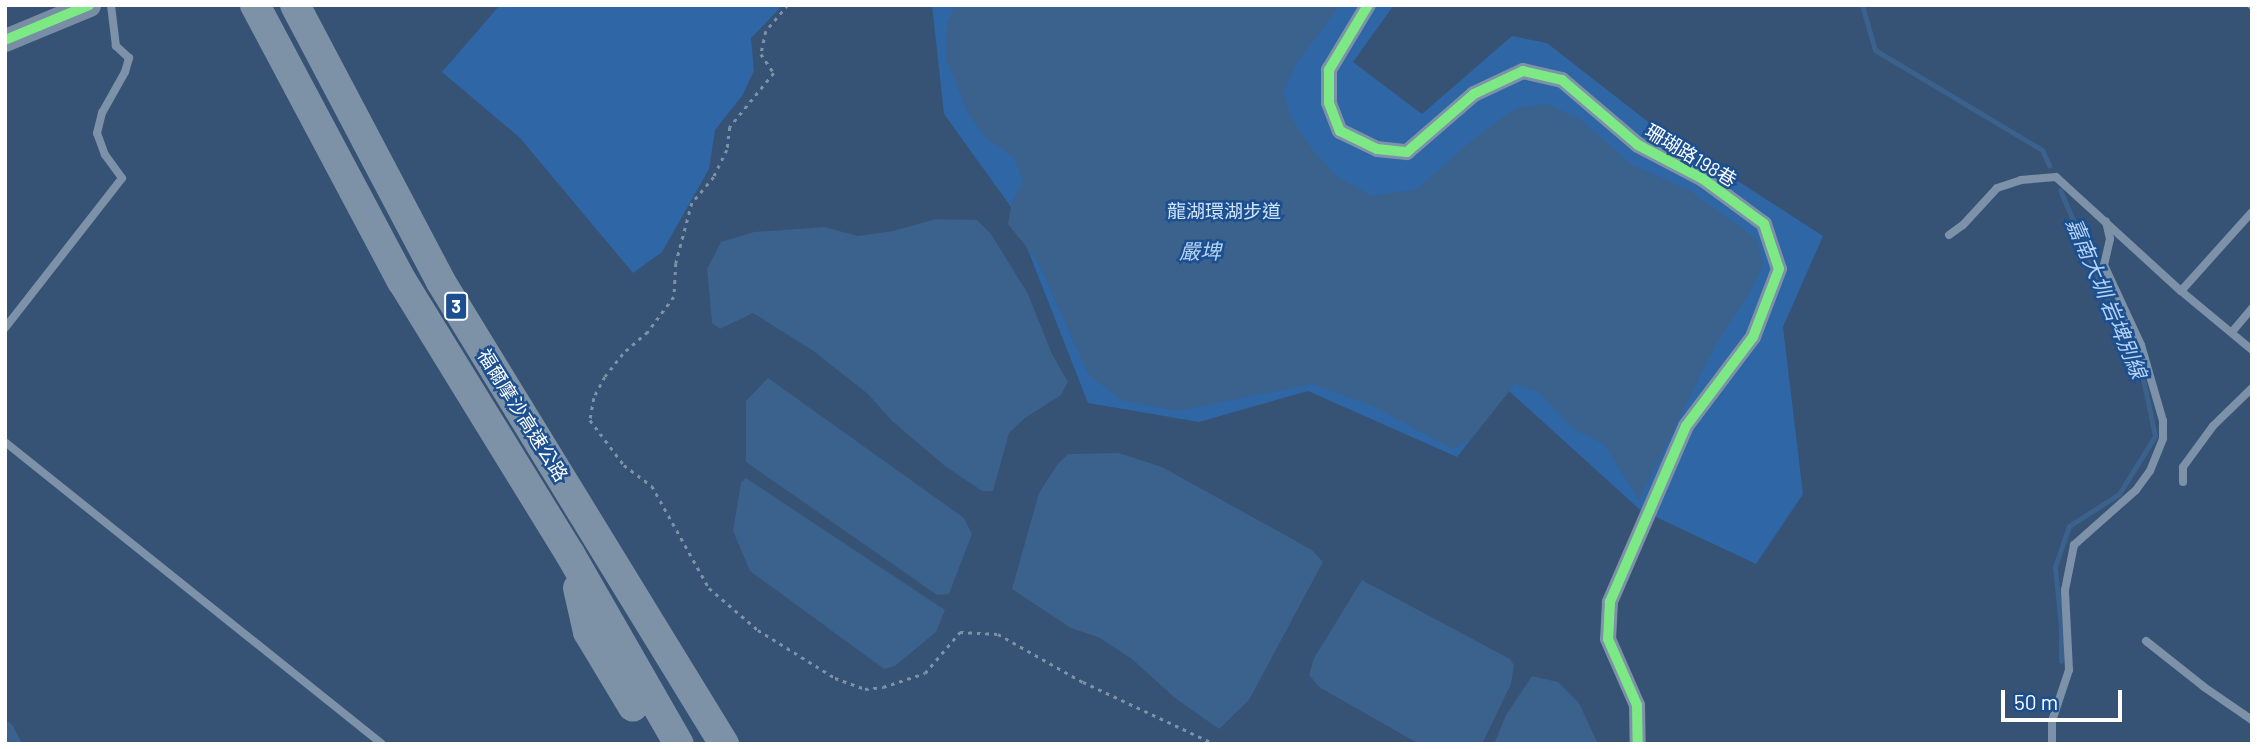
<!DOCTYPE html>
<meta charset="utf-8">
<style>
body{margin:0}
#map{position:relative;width:2257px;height:749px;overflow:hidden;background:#365274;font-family:Barlow,"Noto Sans TC",sans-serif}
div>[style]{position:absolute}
.green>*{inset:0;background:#2f66a5}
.water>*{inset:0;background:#3b618d}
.stream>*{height:5px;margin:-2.5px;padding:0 2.5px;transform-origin:2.5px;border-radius:2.5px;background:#3b618d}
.canal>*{height:18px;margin:-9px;padding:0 9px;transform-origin:9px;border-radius:9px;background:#3b618d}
.path>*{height:2.5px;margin-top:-1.25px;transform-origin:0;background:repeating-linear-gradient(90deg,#7d92a8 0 3.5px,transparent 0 8.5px)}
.lane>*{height:8px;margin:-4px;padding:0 4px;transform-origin:4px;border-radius:4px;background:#7d92a8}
.street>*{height:16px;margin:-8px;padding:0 8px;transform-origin:8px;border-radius:8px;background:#7d92a8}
.secondary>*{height:23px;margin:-11.5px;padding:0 11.5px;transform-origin:11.5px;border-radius:11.5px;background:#798da4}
.highway>*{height:30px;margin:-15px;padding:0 15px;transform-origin:15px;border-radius:15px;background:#7e92a7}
.cycleway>*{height:10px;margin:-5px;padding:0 5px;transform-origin:5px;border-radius:5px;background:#7ce984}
span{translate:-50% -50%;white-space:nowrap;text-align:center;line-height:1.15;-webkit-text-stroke:5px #1b4f8f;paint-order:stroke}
.shield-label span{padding:2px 5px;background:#1b4f8f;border:2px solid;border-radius:5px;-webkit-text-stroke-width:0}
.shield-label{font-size:18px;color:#fff;font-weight:700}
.street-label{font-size:19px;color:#fff}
.park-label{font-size:19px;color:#cfe3fa}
.water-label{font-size:21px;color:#b5d3f5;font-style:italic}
.frame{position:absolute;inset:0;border:7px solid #fff;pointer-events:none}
.scale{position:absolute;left:2001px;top:690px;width:121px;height:32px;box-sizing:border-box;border:4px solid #fff;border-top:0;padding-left:9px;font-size:21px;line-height:24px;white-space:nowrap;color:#fff;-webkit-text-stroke:5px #1b4f8f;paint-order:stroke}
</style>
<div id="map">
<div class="green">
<i style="clip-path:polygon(500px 5px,783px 5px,751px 38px,754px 71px,742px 96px,715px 130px,709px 169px,662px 252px,633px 273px,520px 138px,442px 72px)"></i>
<i style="clip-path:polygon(932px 5px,1394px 5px,1353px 62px,1422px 114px,1512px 36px,1547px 43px,1656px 128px,1823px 236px,1783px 327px,1803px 494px,1756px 564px,1639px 509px,1509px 391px,1457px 457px,1308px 391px,1199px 422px,1088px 403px,1011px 207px,944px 114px)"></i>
</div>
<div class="water">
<i style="clip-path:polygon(955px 5px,1340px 5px,1296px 64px,1283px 93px,1292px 119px,1312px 149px,1337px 177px,1373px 196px,1417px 189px,1476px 137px,1517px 108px,1547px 104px,1580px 119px,1631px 164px,1690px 191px,1758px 240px,1763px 266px,1749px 294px,1714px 348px,1639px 500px,1604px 444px,1574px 429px,1538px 392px,1515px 384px,1471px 439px,1453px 449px,1371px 405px,1312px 384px,1177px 411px,1121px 400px,1088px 374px,1037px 260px,1008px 224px,1012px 202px,1023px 181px,1014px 158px,985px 137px,967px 111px,946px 58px,947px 24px)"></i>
<i style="clip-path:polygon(936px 219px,977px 220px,991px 234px,1028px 294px,1052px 354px,1068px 382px,1061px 395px,1025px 418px,1009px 433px,993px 491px,982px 491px,945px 466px,892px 421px,868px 394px,812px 350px,753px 313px,720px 329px,712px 323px,707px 269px,721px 242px,754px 232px,824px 227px,858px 236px,893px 231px)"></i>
<i style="clip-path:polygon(768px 378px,964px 518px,972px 534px,949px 594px,937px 595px,746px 462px,746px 401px)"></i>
<i style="clip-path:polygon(1119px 453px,1162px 467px,1312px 550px,1323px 562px,1249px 700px,1219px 729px,1175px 698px,1132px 659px,1098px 637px,1071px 628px,1012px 589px,1039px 493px,1057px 465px,1068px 454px)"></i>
<i style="clip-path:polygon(746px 478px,945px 610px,936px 632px,895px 666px,884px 669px,750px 571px,733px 531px,741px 483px)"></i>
<i style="clip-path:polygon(1362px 580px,1510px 659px,1514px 665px,1511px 684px,1482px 744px,1419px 744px,1319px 687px,1309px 675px,1314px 658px)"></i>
<i style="clip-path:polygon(1532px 676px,1558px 682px,1579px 703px,1598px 744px,1494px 744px,1506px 715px)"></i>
</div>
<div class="stream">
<i style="left:1862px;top:5px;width:47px;rotate:73.9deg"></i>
<i style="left:1875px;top:50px;width:195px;rotate:30.9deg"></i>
<i style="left:2042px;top:150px;width:17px;rotate:65deg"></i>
<i style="left:2060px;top:190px;width:210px;rotate:66.5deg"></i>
<i style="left:2144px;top:383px;width:54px;rotate:78.3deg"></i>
<i style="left:2155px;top:436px;width:68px;rotate:121.8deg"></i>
<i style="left:2119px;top:494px;width:59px;rotate:147.4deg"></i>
<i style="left:2069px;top:526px;width:43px;rotate:108.9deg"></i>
<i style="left:2055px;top:567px;width:59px;rotate:84.2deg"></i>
<i style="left:2061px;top:626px;width:35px;rotate:90deg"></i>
</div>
<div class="canal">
<i style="left:5px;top:730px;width:16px;rotate:63deg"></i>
</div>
<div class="path">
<i style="left:788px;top:5px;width:34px;rotate:130deg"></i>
<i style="left:766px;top:31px;width:24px;rotate:102deg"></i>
<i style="left:761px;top:54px;width:23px;rotate:56deg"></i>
<i style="left:774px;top:73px;width:70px;rotate:129.2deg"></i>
<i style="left:730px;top:127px;width:23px;rotate:97deg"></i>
<i style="left:727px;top:150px;width:30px;rotate:116deg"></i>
<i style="left:714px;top:177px;width:34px;rotate:130deg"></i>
<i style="left:692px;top:203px;width:62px;rotate:104.9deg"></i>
<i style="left:676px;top:263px;width:34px;rotate:93deg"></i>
<i style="left:674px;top:297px;width:44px;rotate:126.6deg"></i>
<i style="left:648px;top:332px;width:33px;rotate:139deg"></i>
<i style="left:623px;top:354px;width:29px;rotate:128deg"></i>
<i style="left:605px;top:377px;width:24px;rotate:118deg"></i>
<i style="left:594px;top:398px;width:22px;rotate:100deg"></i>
<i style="left:590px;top:420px;width:56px;rotate:52.9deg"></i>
<i style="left:624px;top:465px;width:35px;rotate:37deg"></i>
<i style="left:652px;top:486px;width:117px;rotate:60.8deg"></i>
<i style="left:709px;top:588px;width:65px;rotate:40.6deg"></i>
<i style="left:758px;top:630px;width:91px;rotate:31.9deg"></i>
<i style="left:835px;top:678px;width:32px;rotate:20deg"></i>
<i style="left:865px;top:689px;width:18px;rotate:-6deg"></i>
<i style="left:883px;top:687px;width:44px;rotate:-18.4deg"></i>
<i style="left:925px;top:673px;width:54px;rotate:-49.5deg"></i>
<i style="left:960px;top:632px;width:38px;rotate:3deg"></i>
<i style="left:998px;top:634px;width:98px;rotate:29.5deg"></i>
<i style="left:1083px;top:682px;width:146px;rotate:25.2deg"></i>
</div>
<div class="lane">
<i style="left:2251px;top:5px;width:1px;rotate:45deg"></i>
<i style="left:1949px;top:235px;width:17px;rotate:-36deg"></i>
<i style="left:1963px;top:225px;width:50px;rotate:-47.4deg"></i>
<i style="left:1997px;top:188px;width:25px;rotate:-18deg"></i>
<i style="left:2021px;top:180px;width:35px;rotate:-5deg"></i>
<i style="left:2056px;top:177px;width:169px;rotate:42.4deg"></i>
<i style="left:2181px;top:291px;width:92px;rotate:39.7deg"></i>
<i style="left:2181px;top:291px;width:106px;rotate:-48.1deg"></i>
<i style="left:5px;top:328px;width:190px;rotate:-52deg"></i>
<i style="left:122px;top:178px;width:29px;rotate:-126deg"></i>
<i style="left:105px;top:155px;width:23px;rotate:-110deg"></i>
<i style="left:97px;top:133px;width:21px;rotate:-76deg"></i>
<i style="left:102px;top:113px;width:47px;rotate:-60.7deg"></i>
<i style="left:125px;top:72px;width:15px;rotate:-74deg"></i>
<i style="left:129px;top:58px;width:18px;rotate:-137deg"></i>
<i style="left:116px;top:46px;width:41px;rotate:-97deg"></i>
<i style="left:2232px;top:332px;width:31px;rotate:-50deg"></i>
<i style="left:5px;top:442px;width:483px;rotate:38.7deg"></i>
<i style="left:2183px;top:482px;width:15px;rotate:-90deg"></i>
<i style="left:2183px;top:467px;width:51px;rotate:-53.8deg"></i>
<i style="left:2213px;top:426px;width:54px;rotate:-44.3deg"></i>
<i style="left:2146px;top:641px;width:74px;rotate:38.4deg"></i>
<i style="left:2204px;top:687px;width:58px;rotate:34.5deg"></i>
<i style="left:2052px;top:744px;width:23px;rotate:-90deg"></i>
<i style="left:2052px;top:721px;width:54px;rotate:-71.6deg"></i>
<i style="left:2069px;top:670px;width:80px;rotate:-92.9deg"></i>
<i style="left:2065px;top:590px;width:46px;rotate:-78.7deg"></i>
<i style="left:2074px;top:545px;width:83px;rotate:-41.6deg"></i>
<i style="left:2136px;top:490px;width:24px;rotate:-54deg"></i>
<i style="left:2150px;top:471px;width:35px;rotate:-68deg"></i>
<i style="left:2163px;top:438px;width:17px;rotate:-90deg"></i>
<i style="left:2163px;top:421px;width:79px;rotate:-106.1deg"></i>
<i style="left:2141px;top:345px;width:88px;rotate:-114.8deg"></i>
<i style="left:2104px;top:265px;width:27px;rotate:-77deg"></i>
<i style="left:2110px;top:239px;width:18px;rotate:-103deg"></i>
</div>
<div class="street">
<i style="left:1368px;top:5px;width:76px;rotate:121deg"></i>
<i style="left:1329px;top:70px;width:33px;rotate:90deg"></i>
<i style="left:1329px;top:103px;width:30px;rotate:69deg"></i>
<i style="left:1340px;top:131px;width:41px;rotate:25.9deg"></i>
<i style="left:1377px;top:149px;width:30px;rotate:6deg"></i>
<i style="left:1407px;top:152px;width:89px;rotate:-40.9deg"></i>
<i style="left:1474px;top:94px;width:54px;rotate:-25.1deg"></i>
<i style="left:1523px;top:71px;width:40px;rotate:13deg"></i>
<i style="left:1562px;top:80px;width:100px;rotate:40.5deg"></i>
<i style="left:1638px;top:145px;width:73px;rotate:27.6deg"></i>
<i style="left:1703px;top:179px;width:76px;rotate:36.4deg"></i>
<i style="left:1764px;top:224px;width:47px;rotate:71.6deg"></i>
<i style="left:1779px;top:269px;width:73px;rotate:110.9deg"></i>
<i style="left:1753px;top:337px;width:111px;rotate:127deg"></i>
<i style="left:1686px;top:426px;width:192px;rotate:113.4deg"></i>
<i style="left:1610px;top:602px;width:37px;rotate:93deg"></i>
<i style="left:1608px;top:639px;width:72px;rotate:66.3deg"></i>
<i style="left:1637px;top:705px;width:39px;rotate:89deg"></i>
</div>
<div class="secondary">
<i style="left:5px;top:40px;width:91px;rotate:-22.6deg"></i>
</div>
<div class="highway">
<i style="left:255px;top:5px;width:313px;rotate:62deg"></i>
<i style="left:402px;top:281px;width:321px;rotate:58.4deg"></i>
<i style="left:570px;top:554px;width:219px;rotate:60.2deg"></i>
<i style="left:295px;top:5px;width:313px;rotate:62.2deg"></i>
<i style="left:441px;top:282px;width:542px;rotate:58.51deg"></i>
<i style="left:578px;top:588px;width:45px;rotate:77.2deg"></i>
<i style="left:588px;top:632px;width:87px;rotate:59deg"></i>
</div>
<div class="cycleway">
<i style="left:1368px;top:5px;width:76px;rotate:121deg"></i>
<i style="left:1329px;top:70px;width:33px;rotate:90deg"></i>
<i style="left:1329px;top:103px;width:30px;rotate:69deg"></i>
<i style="left:1340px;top:131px;width:41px;rotate:25.9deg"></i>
<i style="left:1377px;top:149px;width:30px;rotate:6deg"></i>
<i style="left:1407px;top:152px;width:89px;rotate:-40.9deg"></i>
<i style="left:1474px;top:94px;width:54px;rotate:-25.1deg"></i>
<i style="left:1523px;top:71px;width:40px;rotate:13deg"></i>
<i style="left:1562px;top:80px;width:100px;rotate:40.5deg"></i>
<i style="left:1638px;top:145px;width:73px;rotate:27.6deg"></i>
<i style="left:1703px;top:179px;width:76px;rotate:36.4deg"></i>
<i style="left:1764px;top:224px;width:47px;rotate:71.6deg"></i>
<i style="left:1779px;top:269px;width:73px;rotate:110.9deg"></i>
<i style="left:1753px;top:337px;width:111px;rotate:127deg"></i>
<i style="left:1686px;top:426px;width:192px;rotate:113.4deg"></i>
<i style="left:1610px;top:602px;width:37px;rotate:93deg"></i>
<i style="left:1608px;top:639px;width:72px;rotate:66.3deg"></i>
<i style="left:1637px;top:705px;width:39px;rotate:89deg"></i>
<i style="left:5px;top:40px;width:91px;rotate:-22.6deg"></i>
</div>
<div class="shield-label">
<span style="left:456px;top:306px">3</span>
</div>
<div class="street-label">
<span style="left:1691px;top:155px;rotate:31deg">珊瑚路198巷</span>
<span style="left:523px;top:415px;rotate:58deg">福爾摩沙高速公路</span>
</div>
<div class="park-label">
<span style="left:1224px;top:211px">龍湖環湖步道</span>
</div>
<div class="water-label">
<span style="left:1200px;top:251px">嚴埤</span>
<span style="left:2107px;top:298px;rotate:67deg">嘉南大圳 岩埤別線</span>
</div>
<div class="frame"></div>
<div class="scale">50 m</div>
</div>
